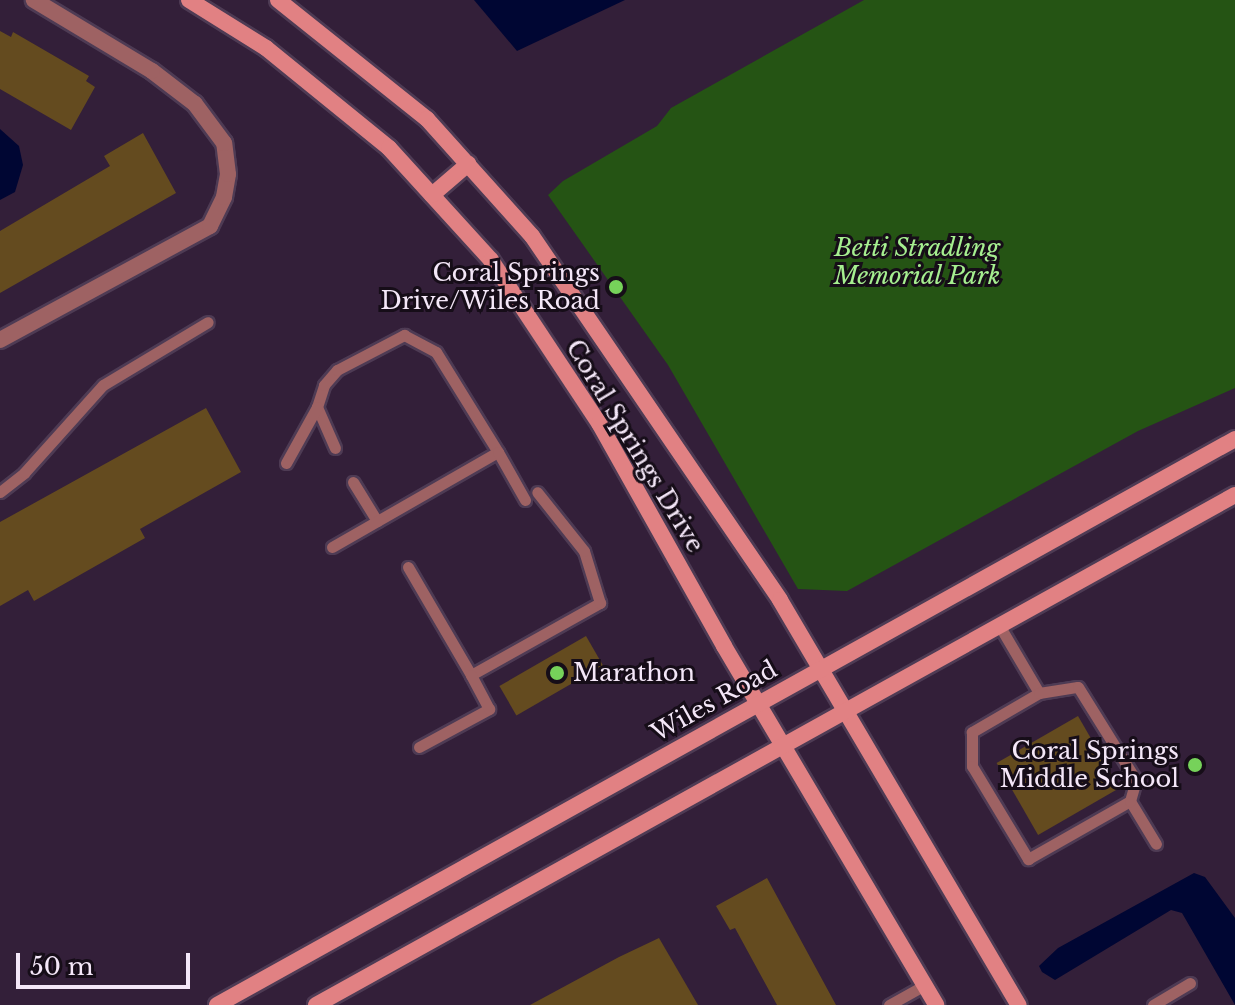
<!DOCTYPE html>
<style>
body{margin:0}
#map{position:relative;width:1235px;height:1005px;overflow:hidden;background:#331f39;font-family:"Libre Baskerville",serif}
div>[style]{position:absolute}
.green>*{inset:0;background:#255414}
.water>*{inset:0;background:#000633}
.building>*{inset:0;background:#644b1f;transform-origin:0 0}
.roads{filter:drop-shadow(2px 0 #4e3b54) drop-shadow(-2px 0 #4e3b54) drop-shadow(0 2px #4e3b54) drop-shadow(0 -2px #4e3b54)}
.service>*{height:11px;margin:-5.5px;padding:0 5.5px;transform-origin:5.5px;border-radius:5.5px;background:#9e6263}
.minor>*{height:16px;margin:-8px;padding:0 8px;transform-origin:8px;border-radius:8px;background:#9e6263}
.secondary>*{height:16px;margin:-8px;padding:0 8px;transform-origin:8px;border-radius:8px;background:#e18183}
.dots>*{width:22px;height:22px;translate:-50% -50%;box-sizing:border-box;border:4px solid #160d18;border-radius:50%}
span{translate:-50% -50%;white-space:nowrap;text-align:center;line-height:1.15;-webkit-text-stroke:6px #160d18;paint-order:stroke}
.park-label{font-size:24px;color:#a6ef90;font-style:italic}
.poi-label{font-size:24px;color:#f4e7f8}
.right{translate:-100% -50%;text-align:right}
.left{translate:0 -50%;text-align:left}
.street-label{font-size:24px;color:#f4e7f8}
.scale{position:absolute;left:16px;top:953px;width:174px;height:36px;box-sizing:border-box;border:4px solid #f4e7f8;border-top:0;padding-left:10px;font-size:24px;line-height:28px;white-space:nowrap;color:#f4e7f8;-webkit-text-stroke:6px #160d18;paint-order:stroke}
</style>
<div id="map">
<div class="green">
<i style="clip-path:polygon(864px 0,1235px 0,1235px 388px,1138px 431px,847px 591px,798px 589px,668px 365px,548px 195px,563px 181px,657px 126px,671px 108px)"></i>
</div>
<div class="water">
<i style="clip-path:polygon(474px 0,625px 0,517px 51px)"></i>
<i style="clip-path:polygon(0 129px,19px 146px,23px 165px,15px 192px,0 200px)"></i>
<i style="clip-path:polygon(1194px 873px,1205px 877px,1235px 918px,1235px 1005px,1182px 913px,1171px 910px,1055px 980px,1042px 972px,1039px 966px,1058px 948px)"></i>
</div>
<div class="building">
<i style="clip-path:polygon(0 31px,11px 37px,13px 32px,89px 76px,86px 81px,95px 87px,71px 130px,0 89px)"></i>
<i style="clip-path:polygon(143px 133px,176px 193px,0 293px,0 231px,110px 166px,104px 156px)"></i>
<i style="clip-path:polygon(206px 408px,241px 472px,140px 529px,145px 538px,34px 601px,28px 590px,0 606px,0 522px)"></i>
<i style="left:586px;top:636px;width:34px;height:100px;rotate:60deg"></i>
<i style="left:1078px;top:716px;width:83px;height:94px;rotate:60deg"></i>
<i style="clip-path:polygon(767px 878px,836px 1005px,777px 1005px,735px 928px,730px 930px,716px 906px)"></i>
<i style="clip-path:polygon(659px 938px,698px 1005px,530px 1005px,619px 957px)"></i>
</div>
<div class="roads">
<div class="service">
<i style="left:335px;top:448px;width:45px;rotate:-113.7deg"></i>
<i style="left:317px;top:407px;width:23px;rotate:-72deg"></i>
<i style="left:324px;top:385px;width:20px;rotate:-49deg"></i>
<i style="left:337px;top:370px;width:76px;rotate:-27.6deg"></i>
<i style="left:404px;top:335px;width:36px;rotate:28deg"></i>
<i style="left:436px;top:352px;width:118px;rotate:58.2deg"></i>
<i style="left:286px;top:463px;width:64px;rotate:-61deg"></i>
<i style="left:353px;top:482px;width:46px;rotate:58.4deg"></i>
<i style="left:0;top:492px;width:31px;rotate:-38deg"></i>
<i style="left:24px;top:473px;width:118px;rotate:-48.1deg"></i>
<i style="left:103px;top:385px;width:122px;rotate:-31deg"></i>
<i style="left:332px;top:547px;width:191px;rotate:-29.8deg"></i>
<i style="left:498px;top:452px;width:55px;rotate:60.6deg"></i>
<i style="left:408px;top:567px;width:125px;rotate:59.7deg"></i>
<i style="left:471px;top:675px;width:148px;rotate:-29.2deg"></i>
<i style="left:600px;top:603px;width:54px;rotate:-107.1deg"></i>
<i style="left:584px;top:551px;width:75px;rotate:-128.5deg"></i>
<i style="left:999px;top:625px;width:79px;rotate:59.5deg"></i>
<i style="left:1039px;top:693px;width:78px;rotate:149.8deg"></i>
<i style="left:972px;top:732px;width:34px;rotate:90deg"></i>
<i style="left:972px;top:766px;width:109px;rotate:58.9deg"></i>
<i style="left:1028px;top:859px;width:117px;rotate:-29.6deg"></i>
<i style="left:1130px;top:801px;width:50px;rotate:58.8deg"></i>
<i style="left:1039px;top:693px;width:39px;rotate:-9deg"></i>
<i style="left:1078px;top:687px;width:110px;rotate:58.1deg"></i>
<i style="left:1136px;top:780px;width:22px;rotate:106deg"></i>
<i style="left:419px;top:747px;width:80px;rotate:-28.5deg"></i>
<i style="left:489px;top:709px;width:38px;rotate:-118deg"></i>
<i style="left:889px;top:1005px;width:41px;rotate:-29.1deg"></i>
<i style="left:1153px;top:1005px;width:43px;rotate:-30.7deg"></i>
</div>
<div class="minor">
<i style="left:0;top:340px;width:239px;rotate:-28.5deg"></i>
<i style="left:210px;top:226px;width:32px;rotate:-64deg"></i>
<i style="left:224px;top:197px;width:23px;rotate:-80deg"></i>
<i style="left:228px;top:174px;width:31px;rotate:-97deg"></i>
<i style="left:224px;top:143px;width:49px;rotate:-126.6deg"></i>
<i style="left:195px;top:104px;width:54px;rotate:-142.5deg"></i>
<i style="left:152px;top:71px;width:138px;rotate:-149deg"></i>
</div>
<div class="secondary">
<i style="left:189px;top:0;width:91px;rotate:31.9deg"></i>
<i style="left:266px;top:48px;width:159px;rotate:39.1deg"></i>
<i style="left:389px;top:148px;width:151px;rotate:47.7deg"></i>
<i style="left:491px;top:260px;width:196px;rotate:56.5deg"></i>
<i style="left:599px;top:423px;width:256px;rotate:60.7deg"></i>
<i style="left:724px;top:646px;width:417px;rotate:59.4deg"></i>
<i style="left:278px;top:0;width:191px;rotate:38.6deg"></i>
<i style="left:427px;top:119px;width:157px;rotate:48.1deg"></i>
<i style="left:532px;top:236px;width:440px;rotate:55.7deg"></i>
<i style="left:780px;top:600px;width:470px;rotate:59.5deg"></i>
<i style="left:432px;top:195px;width:48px;rotate:-40.7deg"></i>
<i style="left:217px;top:1005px;width:1165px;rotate:-29.07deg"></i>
<i style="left:316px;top:1005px;width:1051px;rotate:-29.03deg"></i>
</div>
</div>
<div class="dots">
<i style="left:616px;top:287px;background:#76d25a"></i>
<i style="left:557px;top:673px;background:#76d25a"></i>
<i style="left:1195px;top:765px;background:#76d25a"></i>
</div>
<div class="park-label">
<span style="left:917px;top:262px">Betti Stradling<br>Memorial Park</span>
</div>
<div class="poi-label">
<span class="right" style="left:600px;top:287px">Coral Springs<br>Drive/Wiles Road</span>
<span class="left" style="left:573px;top:673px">Marathon</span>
<span class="right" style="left:1179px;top:765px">Coral Springs<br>Middle School</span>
</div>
<div class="street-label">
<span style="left:635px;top:446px;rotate:59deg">Coral Springs Drive</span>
<span style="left:714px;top:701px;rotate:-29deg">Wiles Road</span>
</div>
<div class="scale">50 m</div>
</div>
